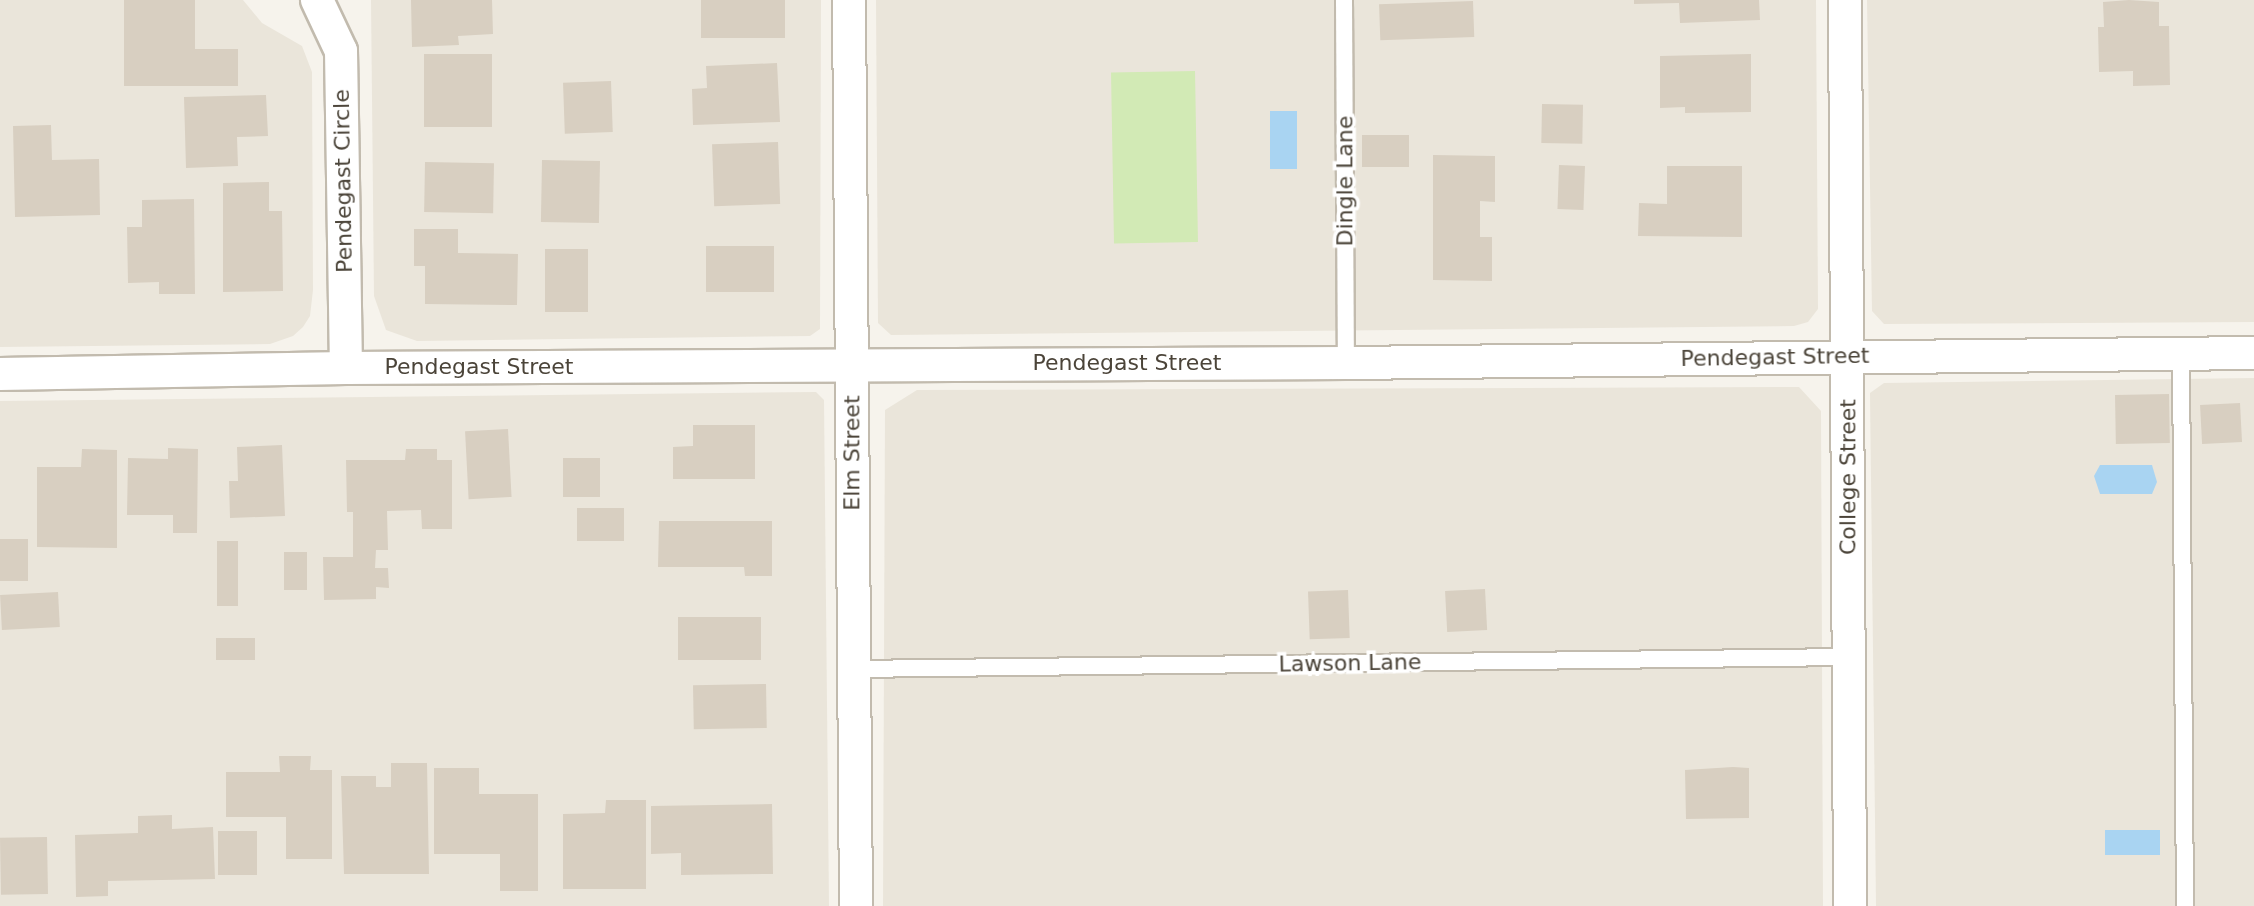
<!DOCTYPE html>
<style>
body{margin:0}
#map{position:relative;width:2254px;height:906px;overflow:hidden;background:#f6f3ec;font-family:"DejaVu Sans",sans-serif}
div>[style]{position:absolute}
.residential>*{inset:0;background:#eae5da}
.green>*{inset:0;background:#d2eab5;transform-origin:0 0}
.water>*{inset:0;background:#a9d4f2;transform-origin:0 0}
.building>*{inset:0;background:#d8cfc1;transform-origin:0 0}
.roads{filter:drop-shadow(2px 0 #c2bbae) drop-shadow(-2px 0 #c2bbae) drop-shadow(0 2px #c2bbae) drop-shadow(0 -2px #c2bbae)}
.service>*{height:16px;margin:-8px;padding:0 8px;transform-origin:8px;border-radius:8px;background:#fff}
.minor>*{height:32px;margin:-16px;padding:0 16px;transform-origin:16px;border-radius:16px;background:#fff}
span{translate:-50% -50%;white-space:nowrap;text-align:center;line-height:1.15;-webkit-text-stroke:7px #fff;paint-order:stroke}
.street-label{font-size:22px;color:#4b4439}
</style>
<div id="map">
<div class="residential">
<i style="clip-path:polygon(0 0,243px 0,262px 23px,302px 46px,312px 72px,313px 290px,310px 316px,303px 327px,293px 336px,270px 344px,0 347px)"></i>
<i style="clip-path:polygon(371px 0,821px 0,820px 329px,810px 336px,417px 341px,386px 330px,374px 296px)"></i>
<i style="clip-path:polygon(876px 0,1816px 0,1818px 309px,1808px 322px,1794px 326px,891px 335px,878px 323px)"></i>
<i style="clip-path:polygon(1867px 0,2254px 0,2254px 322px,1884px 324px,1872px 311px)"></i>
<i style="clip-path:polygon(2254px 378px,2254px 906px,1876px 906px,1870px 393px,1884px 383px)"></i>
<i style="clip-path:polygon(1799px 387px,1821px 411px,1823px 906px,883px 906px,885px 410px,917px 390px)"></i>
<i style="clip-path:polygon(816px 392px,824px 400px,829px 906px,0 906px,0 401px)"></i>
</div>
<div class="green">
<i style="left:1195px;top:71px;width:171px;height:84px;rotate:89deg"></i>
</div>
<div class="water">
<i style="left:1270px;top:111px;width:27px;height:58px"></i>
<i style="clip-path:polygon(2100px 465px,2152px 465px,2157px 482px,2152px 494px,2100px 494px,2094px 476px)"></i>
<i style="left:2105px;top:830px;width:55px;height:25px"></i>
</div>
<div class="building">
<i style="clip-path:polygon(124px 0,195px 0,195px 49px,238px 49px,238px 86px,124px 86px)"></i>
<i style="clip-path:polygon(411px 0,492px 0,493px 34px,458px 36px,459px 45px,412px 47px)"></i>
<i style="left:701px;top:0;width:84px;height:38px"></i>
<i style="clip-path:polygon(1634px 0,1759px 0,1760px 20px,1680px 23px,1679px 3px,1634px 4px)"></i>
<i style="clip-path:polygon(2129px 0,2159px 2px,2159px 26px,2169px 26px,2170px 85px,2133px 86px,2133px 71px,2099px 72px,2098px 27px,2104px 27px,2103px 2px)"></i>
<i style="left:1473px;top:1px;width:36px;height:94px;rotate:88deg"></i>
<i style="left:424px;top:54px;width:68px;height:73px"></i>
<i style="clip-path:polygon(1751px 54px,1751px 112px,1685px 113px,1685px 107px,1660px 108px,1660px 56px)"></i>
<i style="clip-path:polygon(777px 63px,780px 122px,693px 125px,692px 89px,707px 88px,706px 66px)"></i>
<i style="left:611px;top:81px;width:51px;height:48px;rotate:88deg"></i>
<i style="clip-path:polygon(266px 95px,268px 136px,237px 137px,238px 166px,186px 168px,184px 97px)"></i>
<i style="left:1542px;top:104px;width:41px;height:39px;rotate:1deg"></i>
<i style="clip-path:polygon(51px 125px,52px 160px,99px 159px,100px 215px,15px 217px,13px 126px)"></i>
<i style="left:1362px;top:135px;width:47px;height:32px"></i>
<i style="left:778px;top:142px;width:62px;height:66px;rotate:88deg"></i>
<i style="clip-path:polygon(1433px 155px,1495px 156px,1495px 202px,1480px 201px,1480px 237px,1492px 237px,1492px 281px,1433px 280px)"></i>
<i style="left:542px;top:160px;width:58px;height:62px;rotate:1deg"></i>
<i style="left:425px;top:162px;width:69px;height:50px;rotate:1deg"></i>
<i style="left:1559px;top:165px;width:26px;height:44px;rotate:2deg"></i>
<i style="clip-path:polygon(1667px 166px,1742px 166px,1742px 237px,1638px 236px,1639px 203px,1667px 204px)"></i>
<i style="clip-path:polygon(269px 182px,269px 211px,282px 211px,283px 291px,223px 292px,223px 183px)"></i>
<i style="clip-path:polygon(194px 199px,195px 294px,159px 294px,159px 282px,128px 283px,127px 227px,142px 227px,142px 200px)"></i>
<i style="clip-path:polygon(414px 229px,458px 229px,458px 253px,518px 254px,517px 305px,425px 304px,425px 266px,414px 266px)"></i>
<i style="left:706px;top:246px;width:68px;height:46px"></i>
<i style="left:545px;top:249px;width:43px;height:63px"></i>
<i style="left:2169px;top:394px;width:49px;height:54px;rotate:89deg"></i>
<i style="left:2240px;top:403px;width:39px;height:40px;rotate:87deg"></i>
<i style="clip-path:polygon(693px 425px,755px 425px,755px 479px,673px 479px,673px 447px,693px 446px)"></i>
<i style="left:508px;top:429px;width:68px;height:43px;rotate:87deg"></i>
<i style="clip-path:polygon(282px 445px,285px 516px,230px 518px,229px 481px,238px 481px,237px 447px)"></i>
<i style="clip-path:polygon(168px 448px,198px 449px,197px 533px,173px 533px,173px 515px,127px 515px,128px 458px,168px 459px)"></i>
<i style="clip-path:polygon(82px 449px,117px 450px,117px 548px,37px 547px,37px 467px,81px 467px)"></i>
<i style="clip-path:polygon(406px 449px,437px 449px,437px 460px,452px 460px,452px 529px,422px 529px,421px 510px,387px 511px,388px 550px,376px 550px,375px 568px,388px 568px,389px 588px,376px 587px,376px 599px,324px 600px,323px 557px,353px 557px,353px 512px,347px 512px,346px 460px,405px 460px)"></i>
<i style="left:600px;top:458px;width:39px;height:37px;rotate:90deg"></i>
<i style="left:624px;top:508px;width:33px;height:47px;rotate:90deg"></i>
<i style="clip-path:polygon(659px 521px,772px 521px,772px 576px,745px 576px,744px 567px,658px 567px)"></i>
<i style="left:0;top:539px;width:28px;height:42px"></i>
<i style="left:217px;top:541px;width:21px;height:65px"></i>
<i style="left:284px;top:552px;width:23px;height:38px"></i>
<i style="left:1485px;top:589px;width:41px;height:40px;rotate:87deg"></i>
<i style="left:1348px;top:590px;width:48px;height:40px;rotate:88deg"></i>
<i style="left:58px;top:592px;width:35px;height:58px;rotate:87deg"></i>
<i style="left:761px;top:617px;width:43px;height:83px;rotate:90deg"></i>
<i style="left:255px;top:638px;width:22px;height:39px;rotate:90deg"></i>
<i style="left:766px;top:684px;width:44px;height:73px;rotate:89deg"></i>
<i style="clip-path:polygon(279px 756px,311px 756px,310px 770px,332px 770px,332px 859px,286px 859px,286px 817px,226px 817px,226px 772px,280px 772px)"></i>
<i style="clip-path:polygon(391px 763px,427px 763px,429px 874px,344px 874px,341px 776px,376px 776px,376px 787px,391px 787px)"></i>
<i style="clip-path:polygon(1733px 767px,1749px 768px,1749px 818px,1686px 819px,1685px 770px)"></i>
<i style="clip-path:polygon(434px 768px,479px 768px,479px 794px,538px 794px,538px 891px,500px 891px,500px 854px,434px 854px)"></i>
<i style="clip-path:polygon(606px 800px,646px 800px,646px 889px,563px 889px,563px 814px,605px 813px)"></i>
<i style="clip-path:polygon(772px 804px,773px 874px,681px 875px,681px 853px,651px 854px,651px 806px)"></i>
<i style="clip-path:polygon(172px 815px,172px 829px,213px 827px,215px 879px,108px 881px,108px 896px,76px 897px,75px 835px,138px 833px,138px 816px)"></i>
<i style="left:218px;top:831px;width:39px;height:44px"></i>
<i style="left:47px;top:837px;width:57px;height:47px;rotate:89deg"></i>
</div>
<div class="roads">
<div class="service">
<i style="left:1344px;top:0;width:363px;rotate:89.7deg"></i>
<i style="left:2181px;top:353px;width:553px;rotate:89.59deg"></i>
<i style="left:852px;top:669px;width:995px;rotate:-0.69deg"></i>
</div>
<div class="minor">
<i style="left:317px;top:0;width:56px;rotate:64.8deg"></i>
<i style="left:341px;top:51px;width:317px;rotate:89.1deg"></i>
<i style="left:849px;top:0;width:906px;rotate:89.56deg"></i>
<i style="left:1845px;top:0;width:906px;rotate:89.68deg"></i>
<i style="left:0;top:374px;width:346px;rotate:-1deg"></i>
<i style="left:346px;top:368px;width:1000px;rotate:-0.29deg"></i>
<i style="left:1346px;top:363px;width:908px;rotate:-0.63deg"></i>
</div>
</div>
<div class="street-label">
<span style="left:343px;top:181px;rotate:-91deg">Pendegast Circle</span>
<span style="left:1345px;top:181px;rotate:-90deg">Dingle Lane</span>
<span style="left:1775px;top:357px;rotate:-1deg">Pendegast Street</span>
<span style="left:1127px;top:363px">Pendegast Street</span>
<span style="left:479px;top:367px">Pendegast Street</span>
<span style="left:852px;top:453px;rotate:-90deg">Elm Street</span>
<span style="left:1848px;top:477px;rotate:-90deg">College Street</span>
<span style="left:1350px;top:663px;rotate:-1deg">Lawson Lane</span>
</div>
</div>
